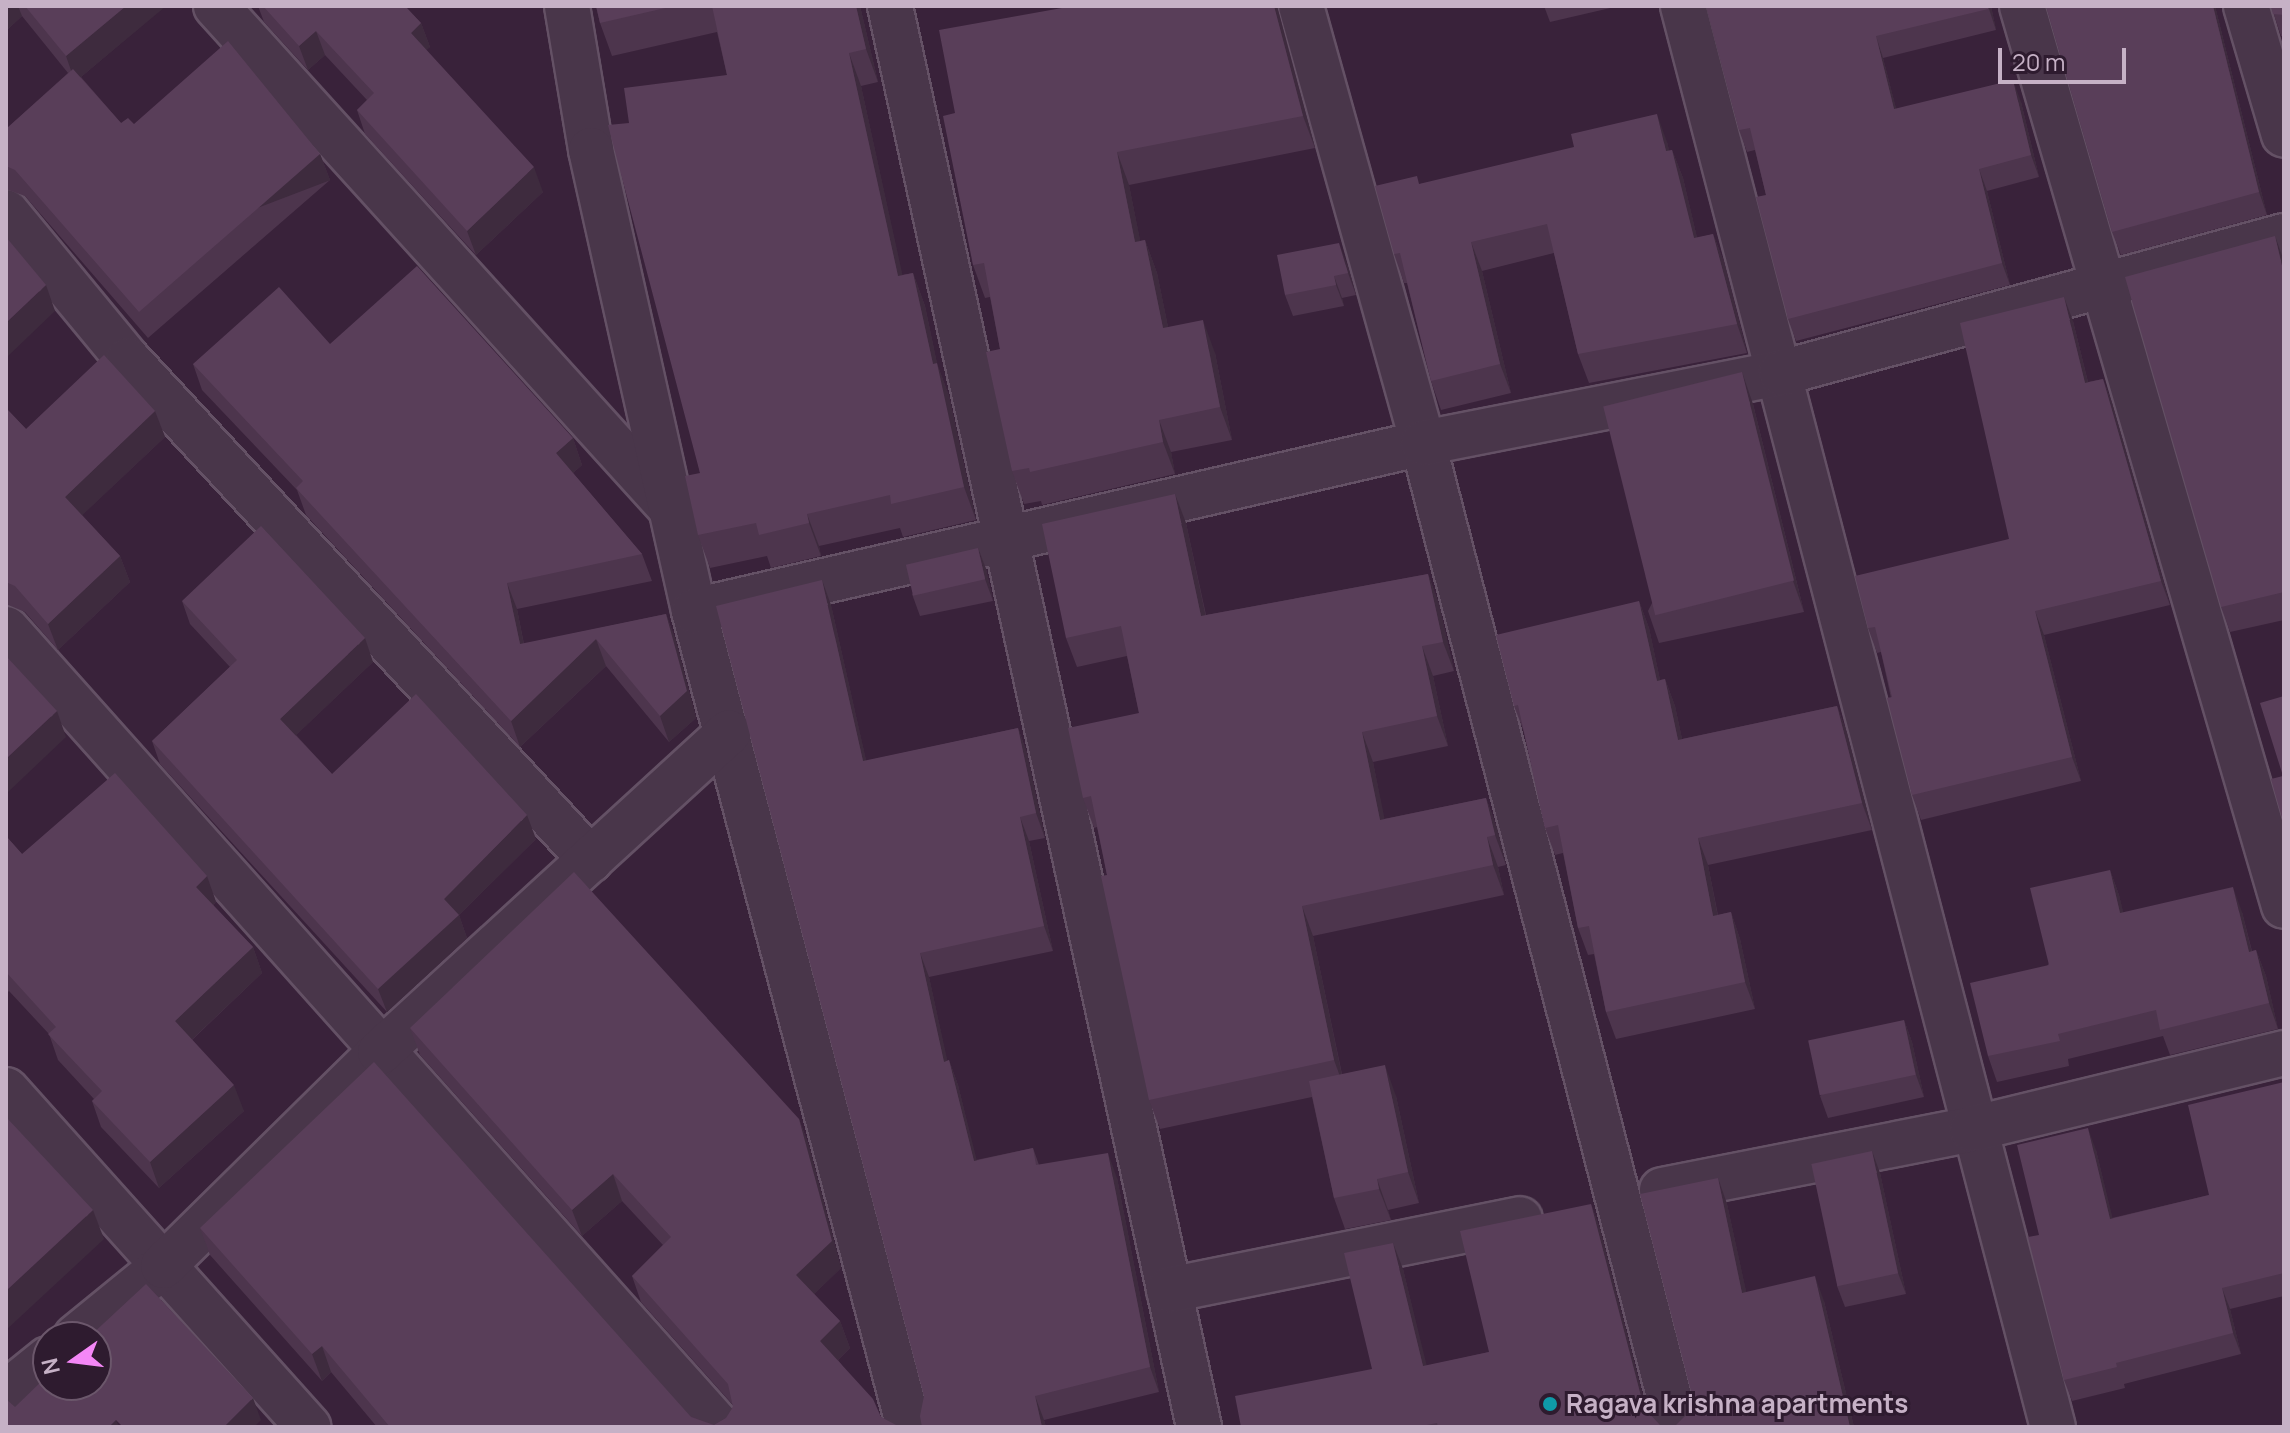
<!DOCTYPE html>
<style>
body{margin:0}
#map{position:relative;width:2290px;height:1433px;overflow:hidden;background:#39223a;font-family:Manrope,sans-serif}
div>[style]{position:absolute}
.roads{filter:drop-shadow(2px 0 #645165) drop-shadow(-2px 0 #645165) drop-shadow(0 2px #645165) drop-shadow(0 -2px #645165)}
.minor>*{height:44px;margin:-22px;padding:0 22px;transform-origin:22px;border-radius:22px;background:#49364a}
.wall>*{inset:0;background:#4d354d}
.shaded-wall>*{inset:0;background:#3e2b3e;transform-origin:0 0}
.building>*{inset:0;background:#593e59;transform-origin:0 0}
.dots>*{width:22px;height:22px;translate:-50% -50%;box-sizing:border-box;border:4px solid #2e1b2f;border-radius:50%}
span{translate:-50% -50%;white-space:nowrap;text-align:center;line-height:1.15;-webkit-text-stroke:6px #2e1b2f;paint-order:stroke}
.poi-label{font-size:26px;color:#c6b1c6;font-weight:700}
.left{translate:0 -50%;text-align:left}
.frame{position:absolute;inset:0;border:8px solid #c6b1c6;pointer-events:none}
.north{position:absolute;left:32px;top:1321px;width:80px;height:80px;box-sizing:border-box;background:#2e1b2f;border:2px solid #6b576b;border-radius:50%;rotate:256deg;font-size:22px;font-weight:700;line-height:32px;text-align:center;color:#c6b1c6}
.north::after{content:'';display:block;margin:auto;width:28px;height:36px;background:#f487f6;clip-path:polygon(50% 0,100% 100%,50% 72%,0 100%)}
.scale{position:absolute;left:1998px;top:48px;width:128px;height:36px;box-sizing:border-box;border:4px solid #c6b1c6;border-top:0;padding-left:10px;font-size:24px;line-height:28px;white-space:nowrap;color:#c6b1c6;-webkit-text-stroke:6px #2e1b2f;paint-order:stroke}
</style>
<div id="map">
<div class="roads">
<div class="minor">
<i style="left:216px;top:6px;width:673px;rotate:47.83deg"></i>
<i style="left:567px;top:6px;width:146px;rotate:80.5deg"></i>
<i style="left:591px;top:150px;width:472px;rotate:77.4deg"></i>
<i style="left:694px;top:611px;width:844px;rotate:75.24deg"></i>
<i style="left:890px;top:6px;width:1454px;rotate:77.73deg"></i>
<i style="left:1301px;top:6px;width:454px;rotate:74.4deg"></i>
<i style="left:1423px;top:443px;width:1016px;rotate:75.53deg"></i>
<i style="left:1683px;top:6px;width:1468px;rotate:75.41deg"></i>
<i style="left:2022px;top:6px;width:937px;rotate:73.77deg"></i>
<i style="left:2246px;top:6px;width:134px;rotate:73.6deg"></i>
<i style="left:6px;top:212px;width:192px;rotate:50.5deg"></i>
<i style="left:128px;top:360px;width:681px;rotate:47.2deg"></i>
<i style="left:694px;top:611px;width:748px;rotate:-12.98deg"></i>
<i style="left:1423px;top:443px;width:365px;rotate:-11.1deg"></i>
<i style="left:1781px;top:373px;width:521px;rotate:-15.24deg"></i>
<i style="left:6px;top:629px;width:1070px;rotate:48.22deg"></i>
<i style="left:6px;top:1090px;width:453px;rotate:48.1deg"></i>
<i style="left:1662px;top:1190px;width:316px;rotate:-11.1deg"></i>
<i style="left:1972px;top:1129px;width:321px;rotate:-13.7deg"></i>
<i style="left:1169px;top:1290px;width:358px;rotate:-11.4deg"></i>
<i style="left:76px;top:1337px;width:112px;rotate:-39.2deg"></i>
<i style="left:163px;top:1266px;width:305px;rotate:-44.6deg"></i>
<i style="left:380px;top:1052px;width:473px;rotate:-42.5deg"></i>
<i style="left:6px;top:1393px;width:54px;rotate:-39deg"></i>
</div>
</div>
<div class="wall">
<i style="clip-path:polygon(6px 6px,165px 6px,81px 77px,121px 123px,134px 124px,320px 154px,330px 180px,148px 338px,25px 196px,6px 189px,6px 129px,68px 73px,22px 16px,6px 31px)"></i>
<i style="clip-path:polygon(258px 6px,405px 6px,421px 23px,430px 47px,426px 50px,543px 192px,476px 255px,365px 134px,357px 110px,367px 100px,325px 55px,308px 70px,264px 22px)"></i>
<i style="clip-path:polygon(596px 6px,860px 6px,878px 82px,861px 86px,902px 275px,913px 273px,925px 306px,937px 364px,949px 396px,976px 520px,903px 537px,900px 528px,819px 546px,821px 556px,771px 568px,767px 556px,710px 568px,698px 535px,700px 473px,629px 123px,727px 75px,717px 32px,612px 56px,600px 23px)"></i>
<i style="clip-path:polygon(1277px 6px,1315px 148px,1129px 185px,1140px 241px,1145px 240px,1157px 273px,1168px 327px,1215px 353px,1232px 440px,1171px 452px,1175px 474px,1042px 505px,1041px 501px,1024px 504px,1012px 471px,1000px 349px,990px 297px,985px 298px,973px 265px,955px 113px)"></i>
<i style="clip-path:polygon(1544px 6px,1619px 6px,1550px 22px)"></i>
<i style="clip-path:polygon(1706px 6px,1991px 6px,1996px 30px,1883px 58px,1896px 109px,2021px 102px,2039px 177px,1987px 191px,2010px 285px,1796px 341px,1788px 319px,1766px 195px,1755px 150px,1747px 152px,1739px 130px)"></i>
<i style="clip-path:polygon(2046px 6px,2215px 6px,2267px 215px,2121px 255px,2112px 232px)"></i>
<i style="clip-path:polygon(2271px 6px,2284px 6px,2284px 36px,2281px 36px)"></i>
<i style="clip-path:polygon(1667px 142px,1669px 151px,1672px 150px,1683px 178px,1697px 238px,1713px 234px,1724px 262px,1747px 353px,1589px 383px,1578px 354px,1554px 253px,1482px 271px,1511px 393px,1441px 410px,1431px 381px,1407px 283px,1404px 283px,1394px 254px,1420px 184px)"></i>
<i style="clip-path:polygon(2284px 261px,2284px 620px,2230px 632px,2221px 607px)"></i>
<i style="clip-path:polygon(1347px 264px,1356px 295px,1342px 298px,1344px 306px,1293px 316px,1285px 295px)"></i>
<i style="clip-path:polygon(2073px 321px,2088px 382px,2103px 379px,2112px 403px,2170px 605px,2044px 635px,2081px 781px,1921px 820px,1912px 795px,1881px 652px,1877px 653px,1868px 628px,2009px 539px)"></i>
<i style="clip-path:polygon(330px 344px,573px 438px,582px 465px,573px 473px,642px 554px,652px 581px,517px 609px,524px 644px,666px 614px,676px 641px,696px 718px,669px 742px,606px 666px,520px 747px,306px 515px,297px 490px,202px 390px,193px 364px)"></i>
<i style="clip-path:polygon(1753px 404px,1804px 612px,1659px 643px,1648px 611px)"></i>
<i style="clip-path:polygon(6px 408px,26px 429px,155px 411px,165px 437px,82px 515px,120px 556px,130px 582px,58px 650px,25px 612px,6px 604px)"></i>
<i style="clip-path:polygon(1186px 523px,1206px 615px,1428px 574px,1439px 604px,1454px 671px,1433px 676px,1448px 746px,1373px 762px,1384px 819px,1486px 798px,1497px 828px,1506px 865px,1498px 867px,1504px 895px,1313px 936px,1342px 1074px,1396px 1096px,1419px 1203px,1388px 1210px,1391px 1220px,1345px 1229px,1334px 1198px,1312px 1097px,1160px 1129px,1149px 1100px,1107px 875px,1097px 827px,1094px 828px,1083px 798px,1139px 713px,1127px 656px,1077px 667px,1066px 638px)"></i>
<i style="clip-path:polygon(978px 548px,986px 569px,993px 601px,920px 616px,912px 594px)"></i>
<i style="clip-path:polygon(182px 601px,373px 662px,296px 735px,332px 774px,536px 839px,459px 915px,467px 938px,387px 1012px,160px 764px,152px 741px,230px 667px,190px 624px)"></i>
<i style="clip-path:polygon(1639px 601px,1649px 628px,1660px 680px,1665px 679px,1675px 706px,1682px 739px,1837px 706px,1847px 733px,1872px 830px,1708px 865px,1718px 915px,1731px 912px,1740px 939px,1755px 1009px,1616px 1039px,1606px 1012px,1594px 954px,1588px 955px,1578px 928px,1563px 853px,1555px 855px,1545px 828px,1524px 732px,1514px 706px)"></i>
<i style="clip-path:polygon(831px 605px,866px 761px,1018px 728px,1027px 753px,1045px 838px,1029px 841px,1053px 951px,929px 977px,947px 1061px,949px 1060px,958px 1085px,976px 1160px,1033px 1148px,1039px 1165px,1117px 1178px,1159px 1392px,1044px 1420px,1046px 1427px,922px 1427px,924px 1396px)"></i>
<i style="clip-path:polygon(6px 836px,22px 854px,207px 876px,216px 902px,213px 905px,253px 947px,262px 973px,192px 1040px,244px 1111px,159px 1188px,101px 1127px,92px 1101px,94px 1099px,58px 1060px,49px 1034px,9px 991px,6px 994px)"></i>
<i style="clip-path:polygon(2110px 870px,2119px 895px,2123px 913px,2242px 912px,2252px 951px,2256px 950px,2266px 976px,2278px 1029px,2170px 1055px,2163px 1036px,2068px 1059px,2069px 1066px,1997px 1082px,1988px 1056px)"></i>
<i style="clip-path:polygon(1904px 1020px,1912px 1042px,1924px 1097px,1828px 1118px,1820px 1096px)"></i>
<i style="clip-path:polygon(410px 1028px,799px 1119px,809px 1146px,841px 1268px,814px 1294px,840px 1321px,850px 1348px,838px 1360px,881px 1417px,898px 1427px,377px 1427px,331px 1372px,322px 1381px,210px 1255px,200px 1228px,714px 1425px,726px 1418px,733px 1407px,733px 1405px,641px 1302px,632px 1276px,663px 1245px,622px 1201px,582px 1236px,420px 1055px)"></i>
<i style="clip-path:polygon(2284px 1082px,2284px 1296px,2230px 1309px,2241px 1354px,2124px 1384px,2125px 1388px,2072px 1401px,2064px 1380px,2039px 1235px,2096px 1150px,2112px 1218px,2209px 1195px)"></i>
<i style="clip-path:polygon(1880px 1173px,1906px 1294px,1845px 1307px,1837px 1286px)"></i>
<i style="clip-path:polygon(1718px 1178px,1727px 1204px,1746px 1292px,1824px 1301px,1854px 1427px,1241px 1427px,1372px 1369px,1403px 1269px,1426px 1366px,1489px 1352px,1591px 1204px,1600px 1229px,1647px 1412px,1660px 1425px,1675px 1426px,1692px 1409px)"></i>
</div>
<div class="shaded-wall">
<i style="clip-path:polygon(6px 6px,18px 6px,22px 16px,6px 31px)"></i>
<i style="clip-path:polygon(126px 6px,165px 7px,75px 82px,66px 56px)"></i>
<i style="clip-path:polygon(856px 6px,860px 6px,878px 82px,866px 49px)"></i>
<i style="clip-path:polygon(1274px 6px,1277px 6px,1315px 148px,1303px 116px)"></i>
<i style="clip-path:polygon(1988px 6px,1991px 6px,1996px 30px)"></i>
<i style="clip-path:polygon(2213px 6px,2215px 6px,2267px 215px,2259px 192px)"></i>
<i style="clip-path:polygon(421px 23px,430px 47px,419px 57px,411px 33px)"></i>
<i style="clip-path:polygon(316px 31px,325px 55px,308px 70px,299px 46px)"></i>
<i style="clip-path:polygon(1876px 36px,1883px 58px,1902px 131px,1894px 109px)"></i>
<i style="clip-path:polygon(849px 53px,861px 86px,910px 309px,898px 276px)"></i>
<i style="clip-path:polygon(2013px 80px,2021px 102px,2039px 177px,2031px 155px)"></i>
<i style="clip-path:polygon(1657px 114px,1667px 142px,1677px 180px,1666px 151px)"></i>
<i style="clip-path:polygon(1672px 150px,1683px 178px,1704px 267px,1694px 238px)"></i>
<i style="clip-path:polygon(1117px 152px,1129px 185px,1147px 274px,1135px 242px)"></i>
<i style="left:320px;top:154px;width:28px;height:240px;rotate:69deg"></i>
<i style="clip-path:polygon(534px 167px,543px 192px,476px 255px,467px 231px)"></i>
<i style="clip-path:polygon(1979px 169px,1987px 191px,2010px 285px,2002px 263px)"></i>
<i style="clip-path:polygon(1713px 234px,1724px 262px,1747px 353px,1737px 324px)"></i>
<i style="clip-path:polygon(2275px 236px,2284px 261px,2284px 274px)"></i>
<i style="clip-path:polygon(1145px 240px,1157px 273px,1175px 361px,1163px 328px)"></i>
<i style="clip-path:polygon(1471px 242px,1482px 271px,1511px 393px,1500px 364px)"></i>
<i style="clip-path:polygon(1339px 243px,1347px 264px,1356px 295px,1348px 273px)"></i>
<i style="clip-path:polygon(913px 273px,925px 306px,937px 363px,949px 396px,976px 520px,964px 487px,933px 364px)"></i>
<i style="clip-path:polygon(1334px 276px,1342px 298px,1344px 306px,1336px 285px)"></i>
<i style="clip-path:polygon(46px 285px,55px 311px,6px 358px,6px 323px)"></i>
<i style="clip-path:polygon(2064px 297px,2073px 321px,2094px 407px,2085px 383px)"></i>
<i style="clip-path:polygon(1203px 320px,1215px 353px,1232px 440px,1220px 407px)"></i>
<i style="clip-path:polygon(1742px 372px,1753px 404px,1804px 612px,1793px 581px)"></i>
<i style="clip-path:polygon(2103px 379px,2112px 403px,2170px 605px,2161px 581px)"></i>
<i style="clip-path:polygon(155px 411px,165px 437px,74px 523px,65px 497px)"></i>
<i style="clip-path:polygon(1159px 420px,1171px 452px,1175px 474px,1163px 442px)"></i>
<i style="clip-path:polygon(573px 438px,582px 465px,565px 480px,556px 453px)"></i>
<i style="clip-path:polygon(1175px 494px,1186px 523px,1212px 646px,1201px 616px)"></i>
<i style="clip-path:polygon(807px 514px,819px 546px,821px 556px,809px 523px)"></i>
<i style="clip-path:polygon(978px 548px,986px 569px,993px 601px,985px 579px)"></i>
<i style="clip-path:polygon(120px 556px,130px 582px,58px 650px,48px 624px)"></i>
<i style="clip-path:polygon(1428px 574px,1439px 604px,1454px 671px,1443px 642px)"></i>
<i style="clip-path:polygon(822px 580px,831px 605px,872px 786px,863px 761px)"></i>
<i style="clip-path:polygon(507px 583px,517px 609px,529px 671px,520px 644px)"></i>
<i style="clip-path:polygon(1639px 601px,1649px 628px,1666px 708px,1657px 681px)"></i>
<i style="clip-path:polygon(2035px 611px,2044px 635px,2081px 781px,2072px 757px)"></i>
<i style="clip-path:polygon(666px 614px,676px 641px,696px 718px,669px 742px,660px 716px)"></i>
<i style="clip-path:polygon(365px 638px,373px 662px,289px 742px,280px 719px)"></i>
<i style="clip-path:polygon(596px 639px,606px 666px,520px 747px,511px 721px)"></i>
<i style="clip-path:polygon(1422px 646px,1433px 676px,1448px 746px,1437px 716px)"></i>
<i style="clip-path:polygon(1665px 679px,1675px 706px,1688px 767px,1678px 740px)"></i>
<i style="clip-path:polygon(1837px 706px,1847px 733px,1872px 830px,1862px 803px)"></i>
<i style="clip-path:polygon(57px 711px,66px 737px,6px 794px,6px 759px)"></i>
<i style="clip-path:polygon(1018px 728px,1027px 753px,1045px 838px,1036px 813px)"></i>
<i style="clip-path:polygon(1362px 732px,1373px 762px,1391px 850px,1380px 820px)"></i>
<i style="clip-path:polygon(1486px 798px,1497px 828px,1506px 865px,1495px 835px)"></i>
<i style="clip-path:polygon(527px 815px,536px 839px,459px 915px,467px 938px,387px 1012px,378px 989px,444px 899px)"></i>
<i style="clip-path:polygon(1020px 817px,1029px 841px,1053px 951px,1044px 926px)"></i>
<i style="clip-path:polygon(1487px 837px,1498px 867px,1504px 895px,1493px 865px)"></i>
<i style="clip-path:polygon(1698px 838px,1708px 865px,1723px 943px,1713px 916px)"></i>
<i style="clip-path:polygon(2110px 870px,2119px 895px,2130px 939px,2120px 913px)"></i>
<i style="clip-path:polygon(207px 876px,216px 902px,205px 912px,196px 887px)"></i>
<i style="clip-path:polygon(2233px 887px,2242px 912px,2258px 977px,2249px 952px)"></i>
<i style="clip-path:polygon(1302px 906px,1313px 936px,1345px 1090px,1334px 1060px)"></i>
<i style="clip-path:polygon(1731px 912px,1740px 939px,1755px 1009px,1745px 982px)"></i>
<i style="clip-path:polygon(253px 947px,262px 973px,184px 1047px,175px 1021px)"></i>
<i style="clip-path:polygon(2256px 950px,2266px 976px,2278px 1029px,2269px 1003px)"></i>
<i style="clip-path:polygon(920px 953px,929px 977px,953px 1086px,944px 1062px)"></i>
<i style="clip-path:polygon(1904px 1020px,1912px 1042px,1924px 1097px,1916px 1075px)"></i>
<i style="clip-path:polygon(949px 1060px,958px 1085px,983px 1185px,974px 1161px)"></i>
<i style="clip-path:polygon(1385px 1065px,1396px 1096px,1419px 1203px,1408px 1172px)"></i>
<i style="clip-path:polygon(234px 1085px,244px 1111px,159px 1188px,150px 1162px)"></i>
<i style="clip-path:polygon(799px 1119px,809px 1146px,841px 1268px,806px 1302px,796px 1275px)"></i>
<i style="clip-path:polygon(2088px 1128px,2096px 1150px,2118px 1240px,2110px 1219px)"></i>
<i style="clip-path:polygon(1872px 1151px,1880px 1173px,1906px 1294px,1898px 1273px)"></i>
<i style="clip-path:polygon(1108px 1153px,1117px 1178px,1159px 1392px,1150px 1367px)"></i>
<i style="clip-path:polygon(613px 1174px,622px 1201px,582px 1236px,572px 1210px)"></i>
<i style="clip-path:polygon(1718px 1178px,1727px 1204px,1752px 1318px,1742px 1293px)"></i>
<i style="clip-path:polygon(1377px 1179px,1388px 1210px,1391px 1220px,1379px 1189px)"></i>
<i style="clip-path:polygon(1591px 1204px,1600px 1229px,1651px 1427px,1644px 1408px)"></i>
<i style="clip-path:polygon(93px 1210px,104px 1239px,6px 1330px,6px 1291px)"></i>
<i style="clip-path:polygon(1393px 1243px,1403px 1269px,1433px 1391px,1423px 1366px)"></i>
<i style="clip-path:polygon(1815px 1276px,1824px 1301px,1854px 1427px,1850px 1427px)"></i>
<i style="clip-path:polygon(2222px 1288px,2230px 1309px,2241px 1354px,2233px 1333px)"></i>
<i style="clip-path:polygon(840px 1321px,850px 1348px,830px 1368px,820px 1341px)"></i>
<i style="clip-path:polygon(322px 1346px,331px 1372px,322px 1381px,312px 1354px)"></i>
<i style="clip-path:polygon(1035px 1396px,1044px 1420px,1046px 1427px,1042px 1427px)"></i>
<i style="clip-path:polygon(253px 1398px,261px 1420px,254px 1427px,224px 1427px)"></i>
<i style="clip-path:polygon(116px 1420px,119px 1427px,109px 1427px)"></i>
</div>
<div class="building">
<i style="clip-path:polygon(25px 6px,126px 6px,66px 56px)"></i>
<i style="clip-path:polygon(263px 6px,405px 6px,421px 23px,411px 33px,534px 167px,467px 231px,357px 110px,374px 93px,316px 31px,299px 46px)"></i>
<i style="clip-path:polygon(596px 6px,674px 6px,600px 23px)"></i>
<i style="clip-path:polygon(712px 6px,856px 6px,866px 49px,849px 53px,898px 276px,913px 273px,933px 364px,937px 363px,964px 487px,891px 504px,890px 495px,807px 514px,809px 523px,759px 535px,756px 523px,698px 535px,685px 476px,700px 473px,608px 125px,629px 123px,624px 88px,727px 75px)"></i>
<i style="clip-path:polygon(1073px 6px,1274px 6px,1303px 116px,1117px 152px,1135px 242px,1145px 240px,1163px 328px,1203px 320px,1220px 407px,1159px 420px,1163px 442px,1030px 472px,1029px 468px,1012px 471px,986px 352px,1000px 349px,984px 263px,973px 265px,943px 116px,955px 113px,939px 30px)"></i>
<i style="clip-path:polygon(1706px 6px,1988px 6px,1988px 9px,1876px 36px,1894px 109px,2013px 80px,2031px 155px,1979px 169px,2002px 263px,1788px 319px,1756px 197px,1766px 195px,1750px 128px,1739px 130px)"></i>
<i style="clip-path:polygon(2046px 6px,2213px 6px,2259px 192px,2112px 232px)"></i>
<i style="clip-path:polygon(2271px 6px,2284px 6px,2284px 15px,2273px 14px)"></i>
<i style="clip-path:polygon(228px 41px,320px 154px,139px 312px,15px 170px,6px 166px,6px 129px,73px 69px,121px 123px,128px 118px,134px 124px)"></i>
<i style="clip-path:polygon(1657px 114px,1666px 151px,1672px 150px,1694px 238px,1713px 234px,1737px 324px,1578px 354px,1547px 224px,1471px 242px,1500px 364px,1431px 381px,1400px 253px,1394px 254px,1375px 186px,1417px 176px,1419px 184px,1574px 147px,1571px 134px)"></i>
<i style="clip-path:polygon(2275px 236px,2284px 274px,2284px 592px,2221px 607px,2125px 277px)"></i>
<i style="clip-path:polygon(6px 237px,46px 285px,6px 323px)"></i>
<i style="clip-path:polygon(1339px 243px,1348px 273px,1334px 276px,1336px 285px,1285px 295px,1277px 255px)"></i>
<i style="clip-path:polygon(417px 266px,573px 438px,556px 453px,642px 554px,507px 583px,520px 644px,666px 614px,687px 691px,660px 716px,596px 639px,511px 721px,296px 488px,303px 481px,193px 364px,279px 287px,330px 344px)"></i>
<i style="clip-path:polygon(2064px 297px,2085px 383px,2103px 379px,2161px 581px,2035px 611px,2072px 757px,1912px 795px,1887px 698px,1892px 697px,1875px 627px,1868px 628px,1855px 576px,2009px 539px,1960px 323px)"></i>
<i style="clip-path:polygon(104px 355px,155px 411px,65px 497px,120px 556px,48px 624px,15px 586px,6px 582px,6px 408px,26px 429px)"></i>
<i style="left:1742px;top:372px;width:215px;height:143px;rotate:76deg"></i>
<i style="clip-path:polygon(1175px 494px,1201px 616px,1428px 574px,1443px 642px,1422px 646px,1437px 716px,1362px 732px,1380px 820px,1486px 798px,1495px 835px,1487px 837px,1493px 865px,1302px 906px,1334px 1060px,1149px 1100px,1101px 876px,1107px 875px,1091px 796px,1083px 798px,1068px 728px,1139px 713px,1121px 626px,1066px 638px,1042px 524px)"></i>
<i style="clip-path:polygon(261px 526px,365px 638px,280px 719px,332px 774px,416px 694px,527px 815px,444px 899px,459px 915px,378px 989px,152px 741px,237px 660px,182px 601px)"></i>
<i style="left:978px;top:548px;width:32px;height:74px;rotate:77deg"></i>
<i style="clip-path:polygon(822px 580px,863px 761px,1018px 728px,1036px 813px,1020px 817px,1044px 926px,920px 953px,944px 1062px,949px 1060px,974px 1161px,1033px 1148px,1036px 1165px,1108px 1153px,1150px 1367px,1035px 1396px,1042px 1427px,922px 1427px,920px 1416px,924px 1396px,716px 606px)"></i>
<i style="clip-path:polygon(1639px 601px,1657px 681px,1665px 679px,1678px 740px,1837px 706px,1862px 803px,1698px 838px,1713px 916px,1731px 912px,1745px 982px,1606px 1012px,1589px 926px,1578px 928px,1558px 825px,1545px 828px,1518px 705px,1514px 706px,1496px 635px)"></i>
<i style="clip-path:polygon(6px 656px,57px 711px,6px 759px)"></i>
<i style="clip-path:polygon(2284px 696px,2284px 825px,2271px 779px,2283px 776px,2260px 703px)"></i>
<i style="clip-path:polygon(115px 773px,207px 876px,196px 887px,253px 947px,175px 1021px,234px 1085px,150px 1162px,92px 1101px,102px 1091px,48px 1034px,56px 1027px,6px 972px,6px 836px,22px 854px)"></i>
<i style="clip-path:polygon(2110px 870px,2120px 913px,2233px 887px,2249px 952px,2256px 950px,2269px 1003px,2160px 1030px,2156px 1010px,2058px 1034px,2060px 1041px,1988px 1056px,1970px 983px,2049px 965px,2030px 888px)"></i>
<i style="clip-path:polygon(574px 872px,799px 1119px,832px 1241px,796px 1275px,840px 1321px,820px 1341px,873px 1399px,881px 1417px,896px 1425px,898px 1427px,390px 1427px,322px 1346px,312px 1354px,200px 1228px,374px 1062px,691px 1417px,714px 1425px,726px 1418px,733px 1407px,728px 1384px,632px 1276px,671px 1237px,613px 1174px,572px 1210px,410px 1028px)"></i>
<i style="left:1904px;top:1020px;width:56px;height:98px;rotate:78deg"></i>
<i style="clip-path:polygon(1385px 1065px,1408px 1172px,1377px 1179px,1379px 1189px,1334px 1198px,1309px 1081px)"></i>
<i style="clip-path:polygon(2284px 1082px,2284px 1273px,2222px 1288px,2233px 1333px,2116px 1363px,2117px 1367px,2064px 1380px,2028px 1237px,2039px 1235px,2017px 1145px,2088px 1128px,2110px 1219px,2209px 1195px,2188px 1105px)"></i>
<i style="clip-path:polygon(6px 1117px,93px 1210px,6px 1291px)"></i>
<i style="left:1872px;top:1151px;width:125px;height:62px;rotate:78deg"></i>
<i style="clip-path:polygon(1718px 1178px,1742px 1293px,1815px 1276px,1850px 1427px,1438px 1427px,1437px 1423px,1417px 1427px,1241px 1427px,1235px 1396px,1372px 1369px,1344px 1253px,1393px 1243px,1423px 1366px,1489px 1352px,1460px 1231px,1591px 1204px,1644px 1408px,1660px 1425px,1675px 1426px,1692px 1409px,1692px 1395px,1640px 1194px)"></i>
<i style="clip-path:polygon(146px 1284px,253px 1398px,224px 1427px,123px 1427px,116px 1420px,109px 1427px,6px 1427px,6px 1399px,15px 1407px,48px 1375px,48px 1385px,96px 1385px,96px 1337px,89px 1337px)"></i>
</div>
<div class="dots">
<i style="left:1550px;top:1404px;background:#0f9aa8"></i>
</div>
<div class="poi-label">
<span class="left" style="left:1566px;top:1404px">Ragava krishna apartments</span>
</div>
<div class="frame"></div>
<div class="north">N</div>
<div class="scale">20 m</div>
</div>
